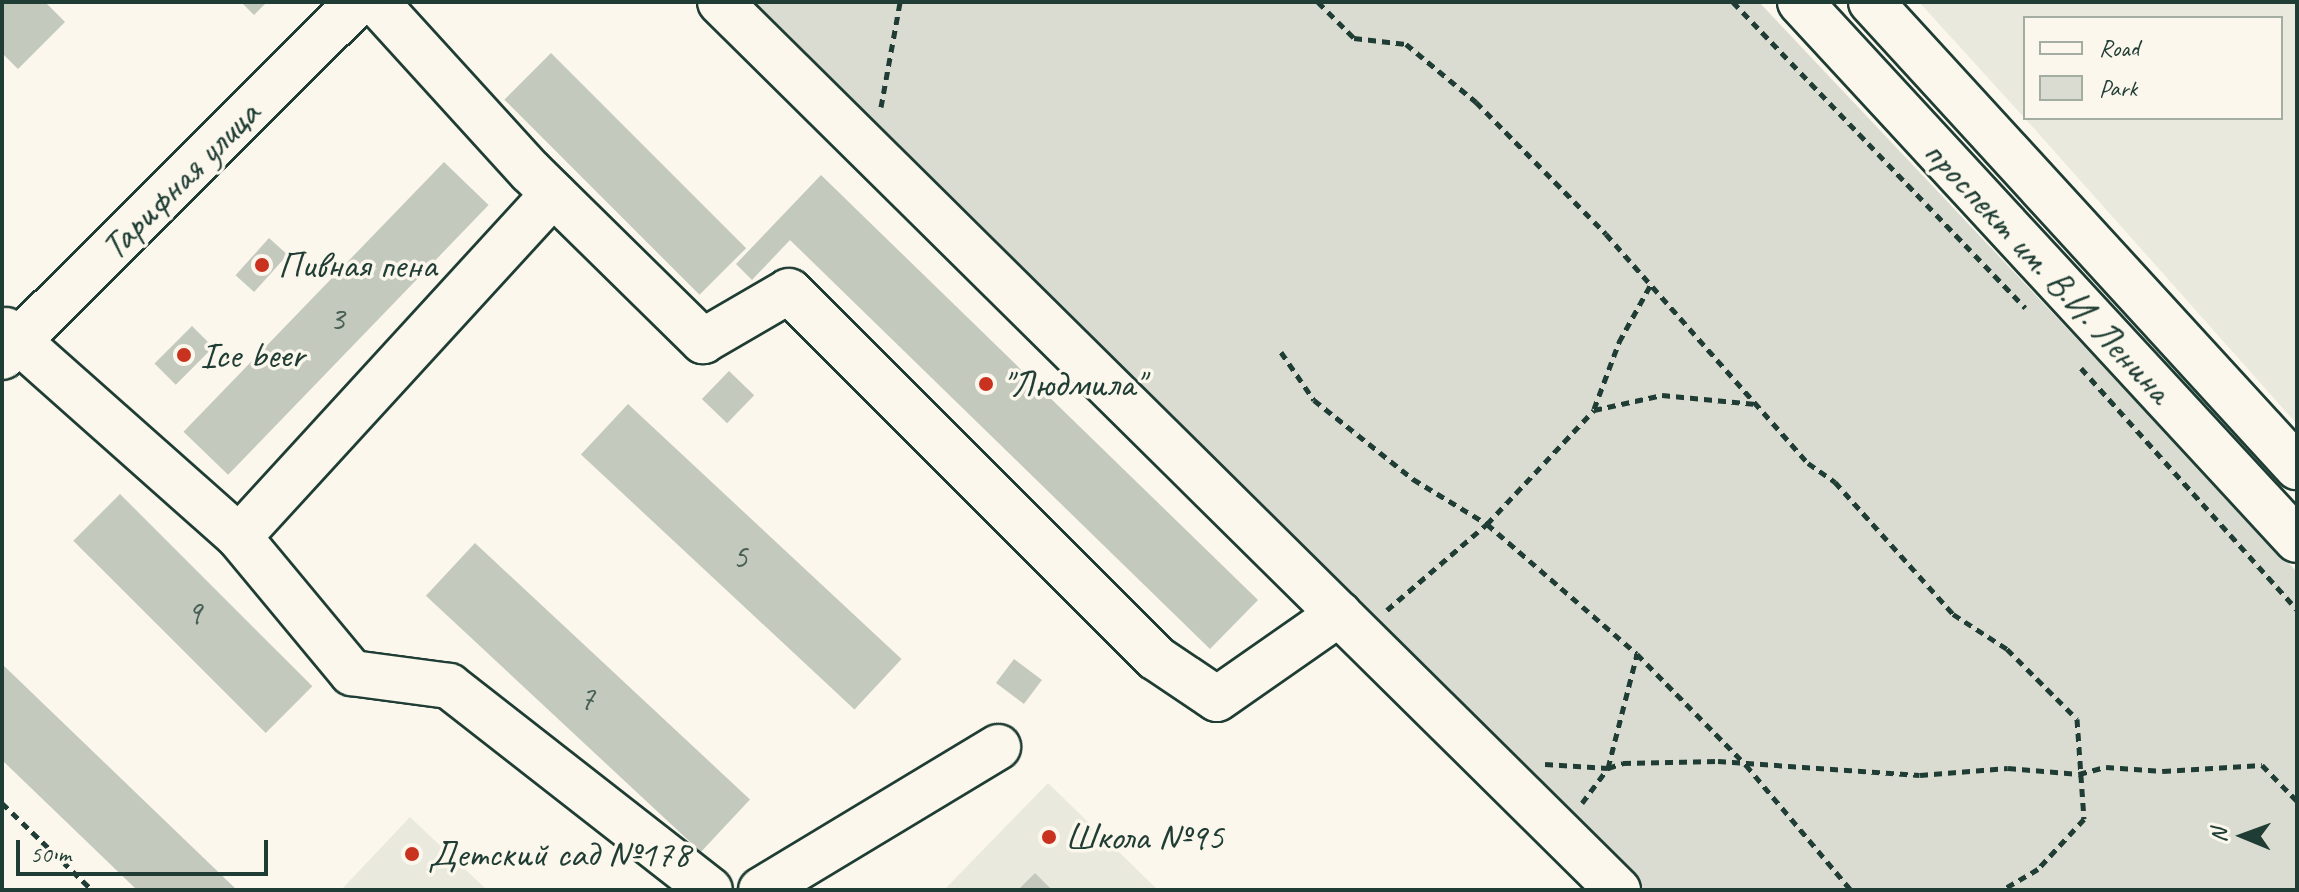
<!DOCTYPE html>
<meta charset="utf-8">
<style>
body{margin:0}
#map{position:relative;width:2299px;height:892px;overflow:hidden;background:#fbf7ec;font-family:Caveat,sans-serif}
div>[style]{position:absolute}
.built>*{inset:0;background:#eae9de}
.green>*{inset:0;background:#dbdcd1}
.building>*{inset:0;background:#c4c9be;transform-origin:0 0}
.path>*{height:5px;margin-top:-2.5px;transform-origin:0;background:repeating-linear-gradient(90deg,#1f3d34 0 8px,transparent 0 14px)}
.roads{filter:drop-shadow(2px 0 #1f3d34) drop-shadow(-2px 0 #1f3d34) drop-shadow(0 2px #1f3d34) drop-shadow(0 -2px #1f3d34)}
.minor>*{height:44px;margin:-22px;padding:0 22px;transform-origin:22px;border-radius:22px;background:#fbf7ec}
.major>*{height:44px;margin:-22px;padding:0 22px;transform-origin:22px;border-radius:22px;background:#fbf7ec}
.dots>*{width:22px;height:22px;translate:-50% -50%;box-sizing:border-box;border:4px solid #fbf7ec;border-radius:50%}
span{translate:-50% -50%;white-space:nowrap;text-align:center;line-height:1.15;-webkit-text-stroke:7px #fbf7ec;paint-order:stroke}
.number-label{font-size:34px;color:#486056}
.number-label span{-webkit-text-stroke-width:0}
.street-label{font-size:38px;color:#1f3d34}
.poi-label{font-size:38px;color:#1f3d34}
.left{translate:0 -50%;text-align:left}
.frame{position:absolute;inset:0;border:4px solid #1f3d34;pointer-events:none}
.legend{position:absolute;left:2023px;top:16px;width:260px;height:104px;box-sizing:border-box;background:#fbf7ec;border:2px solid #a3ada2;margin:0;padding:10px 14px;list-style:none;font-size:24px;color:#1f3d34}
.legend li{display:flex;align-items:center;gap:16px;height:40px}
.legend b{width:40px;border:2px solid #a3ada2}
.north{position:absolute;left:2203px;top:796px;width:80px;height:80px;-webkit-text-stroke:6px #fbf7ec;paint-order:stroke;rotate:271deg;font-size:22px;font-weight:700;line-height:32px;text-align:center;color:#1f3d34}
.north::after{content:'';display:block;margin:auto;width:28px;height:36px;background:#1f3d34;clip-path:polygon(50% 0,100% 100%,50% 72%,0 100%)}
.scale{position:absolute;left:16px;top:840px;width:252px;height:36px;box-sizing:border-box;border:4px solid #1f3d34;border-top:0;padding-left:10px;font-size:24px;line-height:28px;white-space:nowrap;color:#1f3d34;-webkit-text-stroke:6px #fbf7ec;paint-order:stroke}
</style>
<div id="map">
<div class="built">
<i style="clip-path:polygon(evenodd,1919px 2px,2297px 2px,2297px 424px,2029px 123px,1919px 2px,2025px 18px,2281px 18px,2281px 118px,2025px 118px,2025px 18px)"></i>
<i style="clip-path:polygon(1048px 783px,1158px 890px,944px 890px)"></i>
<i style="clip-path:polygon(410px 817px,487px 890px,341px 890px)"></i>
</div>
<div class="green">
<i style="clip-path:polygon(740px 2px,1759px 2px,2297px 572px,2297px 890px,1639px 890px)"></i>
</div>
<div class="building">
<i style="clip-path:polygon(2px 2px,45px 2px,65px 22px,18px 69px,2px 53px)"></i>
<i style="clip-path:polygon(241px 2px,267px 2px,254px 15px)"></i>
<i style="left:551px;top:53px;width:276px;height:66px;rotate:45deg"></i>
<i style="left:444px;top:162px;width:62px;height:375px;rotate:44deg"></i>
<i style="clip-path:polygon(821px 175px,1258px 600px,1210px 649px,790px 240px,752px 280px,736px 264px)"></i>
<i style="left:269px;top:238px;width:25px;height:50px;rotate:42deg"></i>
<i style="left:192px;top:326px;width:30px;height:53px;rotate:45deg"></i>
<i style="left:729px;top:371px;width:35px;height:39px;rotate:44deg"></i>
<i style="left:628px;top:404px;width:374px;height:69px;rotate:43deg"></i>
<i style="left:120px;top:494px;width:272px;height:66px;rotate:45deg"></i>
<i style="left:475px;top:543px;width:376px;height:72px;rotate:43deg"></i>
<i style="left:1014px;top:659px;width:35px;height:30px;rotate:37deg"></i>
<i style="clip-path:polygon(2px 664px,237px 890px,137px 890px,2px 760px)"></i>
<i style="clip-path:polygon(1035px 873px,1052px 890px,1018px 890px)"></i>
</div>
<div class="path">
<i style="left:1318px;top:2px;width:51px;rotate:45deg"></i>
<i style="left:1354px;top:38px;width:52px;rotate:6.6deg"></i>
<i style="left:1406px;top:44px;width:91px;rotate:39.6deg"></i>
<i style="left:1476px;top:102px;width:185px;rotate:45.4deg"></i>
<i style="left:1606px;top:234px;width:305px;rotate:48.6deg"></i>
<i style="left:1808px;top:463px;width:33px;rotate:35deg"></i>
<i style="left:1835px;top:482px;width:177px;rotate:48.2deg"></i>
<i style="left:1953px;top:614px;width:64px;rotate:32.9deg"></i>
<i style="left:2007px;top:649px;width:99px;rotate:45deg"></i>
<i style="left:2077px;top:719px;width:100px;rotate:86deg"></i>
<i style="left:2084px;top:819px;width:68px;rotate:132.6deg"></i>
<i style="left:2038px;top:869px;width:42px;rotate:149.7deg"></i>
<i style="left:1733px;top:2px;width:423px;rotate:46.3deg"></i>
<i style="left:881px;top:107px;width:107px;rotate:-79.7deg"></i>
<i style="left:1281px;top:352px;width:58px;rotate:55.5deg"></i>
<i style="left:1314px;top:400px;width:127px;rotate:38.6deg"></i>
<i style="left:1413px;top:479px;width:87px;rotate:31.3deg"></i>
<i style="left:1487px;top:524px;width:198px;rotate:40.9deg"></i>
<i style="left:1637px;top:654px;width:156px;rotate:45.5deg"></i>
<i style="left:1746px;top:765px;width:163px;rotate:50deg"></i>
<i style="left:2081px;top:368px;width:324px;rotate:48.2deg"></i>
<i style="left:1594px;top:409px;width:72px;rotate:-69.5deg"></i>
<i style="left:1619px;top:342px;width:66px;rotate:-61.1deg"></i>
<i style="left:1387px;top:610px;width:132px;rotate:-40.7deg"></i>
<i style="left:1487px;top:524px;width:156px;rotate:-46.8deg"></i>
<i style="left:1594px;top:410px;width:70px;rotate:-12.4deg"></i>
<i style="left:1662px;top:395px;width:94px;rotate:5.5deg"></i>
<i style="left:1545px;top:764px;width:63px;rotate:3.6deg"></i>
<i style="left:1608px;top:768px;width:16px;rotate:-18deg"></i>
<i style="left:1623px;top:763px;width:95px;rotate:-1.2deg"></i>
<i style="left:1718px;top:761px;width:202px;rotate:4deg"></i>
<i style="left:1920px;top:775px;width:88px;rotate:-4.5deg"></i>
<i style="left:2008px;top:768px;width:71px;rotate:4.8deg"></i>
<i style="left:2079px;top:774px;width:28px;rotate:-15deg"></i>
<i style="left:2106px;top:767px;width:57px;rotate:4deg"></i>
<i style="left:2163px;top:771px;width:99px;rotate:-3.5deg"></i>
<i style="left:2262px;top:765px;width:50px;rotate:45.8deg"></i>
<i style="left:2px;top:803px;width:125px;rotate:44deg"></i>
<i style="left:1582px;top:803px;width:44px;rotate:-53.4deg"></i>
<i style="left:1608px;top:768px;width:118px;rotate:-75.7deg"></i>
</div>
<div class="roads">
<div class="minor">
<i style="left:376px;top:2px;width:229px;rotate:47.7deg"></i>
<i style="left:530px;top:171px;width:243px;rotate:44.5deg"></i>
<i style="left:703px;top:341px;width:99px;rotate:-30.2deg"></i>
<i style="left:789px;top:291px;width:519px;rotate:45deg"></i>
<i style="left:1156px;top:658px;width:73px;rotate:33.9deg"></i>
<i style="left:1217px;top:699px;width:149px;rotate:-34.9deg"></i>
<i style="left:720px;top:2px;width:1263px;rotate:44.68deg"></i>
<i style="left:6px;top:330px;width:312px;rotate:41.6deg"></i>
<i style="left:239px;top:537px;width:465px;rotate:-47.5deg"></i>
<i style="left:2px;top:357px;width:503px;rotate:-44.92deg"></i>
<i style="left:239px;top:537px;width:177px;rotate:50.3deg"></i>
<i style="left:352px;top:673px;width:98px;rotate:7.6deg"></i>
<i style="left:449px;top:686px;width:331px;rotate:38deg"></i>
<i style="left:761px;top:890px;width:277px;rotate:-31.1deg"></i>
</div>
<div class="major">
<i style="left:1800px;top:2px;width:732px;rotate:47.27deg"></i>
<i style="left:1871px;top:2px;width:631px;rotate:47.51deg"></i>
</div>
</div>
<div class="dots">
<i style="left:262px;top:265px;background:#c8321e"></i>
<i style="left:184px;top:355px;background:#c8321e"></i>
<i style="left:986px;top:384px;background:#c8321e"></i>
<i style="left:1049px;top:837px;background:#c8321e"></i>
<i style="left:412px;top:854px;background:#c8321e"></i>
</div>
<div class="number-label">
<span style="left:337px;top:319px">3</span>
<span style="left:740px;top:557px">5</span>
<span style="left:194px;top:613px">9</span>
<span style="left:587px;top:698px">7</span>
</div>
<div class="street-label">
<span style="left:180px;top:180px;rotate:-45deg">Тарифная улица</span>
<span style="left:2048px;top:271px;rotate:47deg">проспект им. В.И. Ленина</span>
</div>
<div class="poi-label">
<span class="left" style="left:278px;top:265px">Пивная пена</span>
<span class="left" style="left:200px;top:355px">Ice beer</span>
<span class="left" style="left:1002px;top:384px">"Людмила"</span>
<span class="left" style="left:1065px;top:837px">Школа №95</span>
<span class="left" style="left:428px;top:854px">Детский сад №178</span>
</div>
<div class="frame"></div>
<ul class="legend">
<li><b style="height:10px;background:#fbf7ec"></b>Road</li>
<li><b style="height:22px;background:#dbdcd1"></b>Park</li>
</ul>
<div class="north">N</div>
<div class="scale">50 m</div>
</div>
